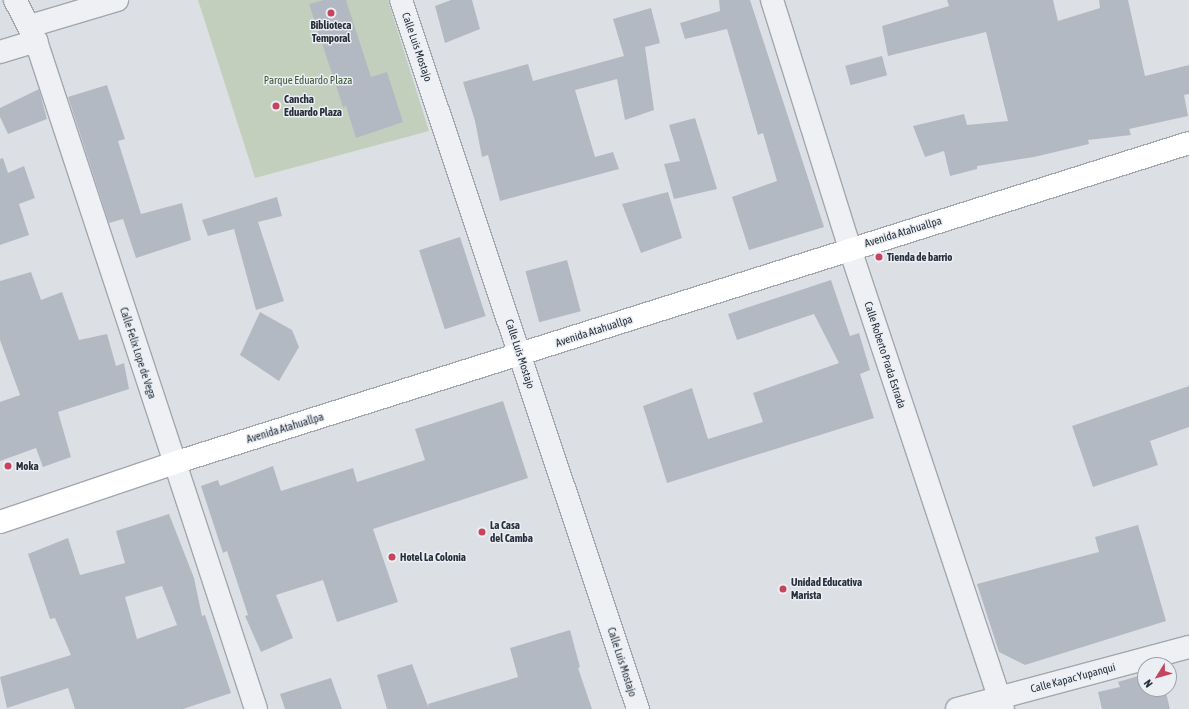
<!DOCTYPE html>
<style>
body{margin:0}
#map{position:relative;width:1189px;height:709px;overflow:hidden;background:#dce0e5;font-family:"Asap Condensed",sans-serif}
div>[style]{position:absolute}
.green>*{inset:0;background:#c3cfbd}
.building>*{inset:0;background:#b3b9c2;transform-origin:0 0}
.roads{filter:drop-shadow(1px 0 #a2a7af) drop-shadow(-1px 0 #a2a7af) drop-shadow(0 1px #a2a7af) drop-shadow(0 -1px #a2a7af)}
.street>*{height:22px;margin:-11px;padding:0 11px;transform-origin:11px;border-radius:11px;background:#eef0f4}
.secondary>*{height:22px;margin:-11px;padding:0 11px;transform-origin:11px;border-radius:11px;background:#fff}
.dots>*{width:11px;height:11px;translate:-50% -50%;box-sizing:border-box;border:2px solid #ebeff3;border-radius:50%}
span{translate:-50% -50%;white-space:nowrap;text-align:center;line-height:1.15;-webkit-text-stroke:3px #ebeff3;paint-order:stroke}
.poi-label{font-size:11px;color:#262f3b;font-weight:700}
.left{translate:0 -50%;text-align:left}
.street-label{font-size:11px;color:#262f3b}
.park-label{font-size:11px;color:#3c5634}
.north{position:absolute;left:1137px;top:657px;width:40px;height:40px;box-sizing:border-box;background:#ebeff3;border:1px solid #9ca2a9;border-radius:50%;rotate:233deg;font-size:11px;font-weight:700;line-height:16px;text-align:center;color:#262f3b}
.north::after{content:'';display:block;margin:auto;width:14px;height:18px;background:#c7445e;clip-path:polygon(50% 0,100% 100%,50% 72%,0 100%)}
</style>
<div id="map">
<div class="green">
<i style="clip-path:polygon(198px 0,388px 0,429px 131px,255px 178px)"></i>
</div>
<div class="building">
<i style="clip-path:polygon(324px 0,346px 0,371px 77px,387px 72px,403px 122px,356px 138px,346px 106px,343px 107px,309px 4px)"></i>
<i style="clip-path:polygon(451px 0,472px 0,480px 29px,445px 43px,435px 6px)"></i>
<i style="clip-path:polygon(719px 0,750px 0,824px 227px,749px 250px,732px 197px,777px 181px,763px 133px,758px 135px,727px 29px,685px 39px,680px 23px,720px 11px)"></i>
<i style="clip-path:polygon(947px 0,1053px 0,1058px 21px,1100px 8px,1099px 0,1128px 0,1145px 76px,1189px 65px,1189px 94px,1184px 95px,1188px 116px,1129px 129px,1131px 135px,1088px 140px,1089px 144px,1034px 157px,977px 166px,977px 169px,950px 176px,944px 151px,925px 157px,913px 126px,964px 114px,967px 125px,1008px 121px,986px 32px,888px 56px,882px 26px,949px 6px)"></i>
<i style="clip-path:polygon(651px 8px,660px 43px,645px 47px,654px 110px,625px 120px,617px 79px,575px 90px,595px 157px,613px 152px,619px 169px,500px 201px,488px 155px,482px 157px,475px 121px,463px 82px,528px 64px,533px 81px,624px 56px,613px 19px)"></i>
<i style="left:882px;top:56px;width:20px;height:38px;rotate:75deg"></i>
<i style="clip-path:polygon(107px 85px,125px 139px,118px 141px,141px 214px,182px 203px,191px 240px,136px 258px,123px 219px,109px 223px,68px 97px)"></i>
<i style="clip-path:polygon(39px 89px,47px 119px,8px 134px,0 117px,0 108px)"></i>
<i style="clip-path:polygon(695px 118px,717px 189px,674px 199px,664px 164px,680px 161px,669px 125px)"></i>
<i style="clip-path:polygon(3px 158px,8px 173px,24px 166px,35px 198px,19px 204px,29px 235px,0 245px,0 159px)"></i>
<i style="clip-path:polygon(668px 192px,682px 238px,641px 253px,622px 204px)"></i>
<i style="clip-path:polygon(277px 197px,282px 216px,258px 222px,284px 301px,256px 310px,234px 229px,208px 236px,202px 220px)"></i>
<i style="left:460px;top:237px;width:83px;height:43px;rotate:72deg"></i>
<i style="left:567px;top:260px;width:53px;height:43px;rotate:75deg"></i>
<i style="clip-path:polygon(31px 272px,41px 300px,62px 292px,79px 340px,107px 334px,116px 366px,124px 363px,129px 389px,58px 412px,71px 457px,43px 467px,36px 448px,0 461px,0 402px,20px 395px,0 340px,0 281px)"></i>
<i style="clip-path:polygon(831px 280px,850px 336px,859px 333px,870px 370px,860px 374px,874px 418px,667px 483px,643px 406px,692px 388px,708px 439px,763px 422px,753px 393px,839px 363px,814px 314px,737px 340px,728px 314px)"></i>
<i style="clip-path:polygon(260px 312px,292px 330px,299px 347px,279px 381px,240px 355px)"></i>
<i style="clip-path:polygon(1189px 386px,1189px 427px,1150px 441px,1158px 465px,1093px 487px,1072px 426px)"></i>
<i style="clip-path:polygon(503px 401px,528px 478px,373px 529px,398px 602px,337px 622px,323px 580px,276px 595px,293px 638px,261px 652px,245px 616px,248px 615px,227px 551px,223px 553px,201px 486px,218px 480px,220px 486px,273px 466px,281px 491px,353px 468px,357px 482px,425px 460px,415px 429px)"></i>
<i style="clip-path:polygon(evenodd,169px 514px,194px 578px,202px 616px,205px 615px,231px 693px,183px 709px,75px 709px,68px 688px,7px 708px,0 677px,71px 655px,55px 618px,50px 619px,28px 554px,68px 538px,80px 575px,125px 563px,116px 531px,169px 514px,162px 586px,177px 625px,137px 639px,125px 597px,162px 586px)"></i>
<i style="clip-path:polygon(1138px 525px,1166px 621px,1025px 665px,999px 652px,977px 584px,1099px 552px,1095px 537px)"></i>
<i style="clip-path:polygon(570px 630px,580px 667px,578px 668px,592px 709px,387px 709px,377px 675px,412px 664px,429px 709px,428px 704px,518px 677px,510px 648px)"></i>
<i style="clip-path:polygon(1145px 674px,1145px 689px,1165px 689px,1170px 709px,1102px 709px,1098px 692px,1120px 687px,1118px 682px)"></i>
<i style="clip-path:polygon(331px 678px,342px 709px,285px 709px,280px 694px)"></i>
</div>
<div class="roads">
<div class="street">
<i style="left:15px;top:0;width:46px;rotate:62.9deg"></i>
<i style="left:36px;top:41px;width:703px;rotate:71.77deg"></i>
<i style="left:401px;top:0;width:748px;rotate:71.52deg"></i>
<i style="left:772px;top:0;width:261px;rotate:72.6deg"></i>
<i style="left:850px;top:249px;width:485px;rotate:71.6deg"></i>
<i style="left:30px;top:26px;width:91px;rotate:-16.6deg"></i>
<i style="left:0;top:52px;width:38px;rotate:-17deg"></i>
<i style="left:957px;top:709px;width:240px;rotate:-15deg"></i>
</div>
<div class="secondary">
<i style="left:0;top:522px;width:184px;rotate:-18.7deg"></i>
<i style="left:174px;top:463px;width:1064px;rotate:-17.5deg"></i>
</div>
</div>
<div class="dots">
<i style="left:331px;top:13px;background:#c7445e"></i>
<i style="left:276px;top:106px;background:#c7445e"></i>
<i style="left:879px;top:257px;background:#c7445e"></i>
<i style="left:8px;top:466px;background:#c7445e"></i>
<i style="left:482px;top:532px;background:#c7445e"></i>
<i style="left:392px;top:557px;background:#c7445e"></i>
<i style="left:783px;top:589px;background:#c7445e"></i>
</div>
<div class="poi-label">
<span style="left:331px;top:32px">Biblioteca<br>Temporal</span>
<span class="left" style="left:284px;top:106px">Cancha<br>Eduardo Plaza</span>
<span class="left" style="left:887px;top:257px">Tienda de barrio</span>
<span class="left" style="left:16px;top:466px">Moka</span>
<span class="left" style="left:490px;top:532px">La Casa<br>del Camba</span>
<span class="left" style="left:400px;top:557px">Hotel La Colonia</span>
<span class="left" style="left:791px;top:589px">Unidad Educativa<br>Marista</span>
</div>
<div class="street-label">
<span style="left:417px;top:47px;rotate:71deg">Calle Luis Mostajo</span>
<span style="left:903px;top:232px;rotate:-17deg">Avenida Atahuallpa</span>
<span style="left:594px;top:331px;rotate:-18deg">Avenida Atahuallpa</span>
<span style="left:138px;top:353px;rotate:72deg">Calle Felix Lope de Vega</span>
<span style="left:520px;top:354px;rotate:72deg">Calle Luis Mostajo</span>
<span style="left:885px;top:355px;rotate:72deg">Calle Roberto Prada Estrada</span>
<span style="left:285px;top:428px;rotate:-17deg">Avenida Atahuallpa</span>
<span style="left:622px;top:662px;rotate:72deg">Calle Luis Mostajo</span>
<span style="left:1073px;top:678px;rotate:-15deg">Calle Kapac Yupanqui</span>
</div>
<div class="park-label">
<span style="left:308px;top:80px">Parque Eduardo Plaza</span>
</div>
<div class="north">N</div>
</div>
